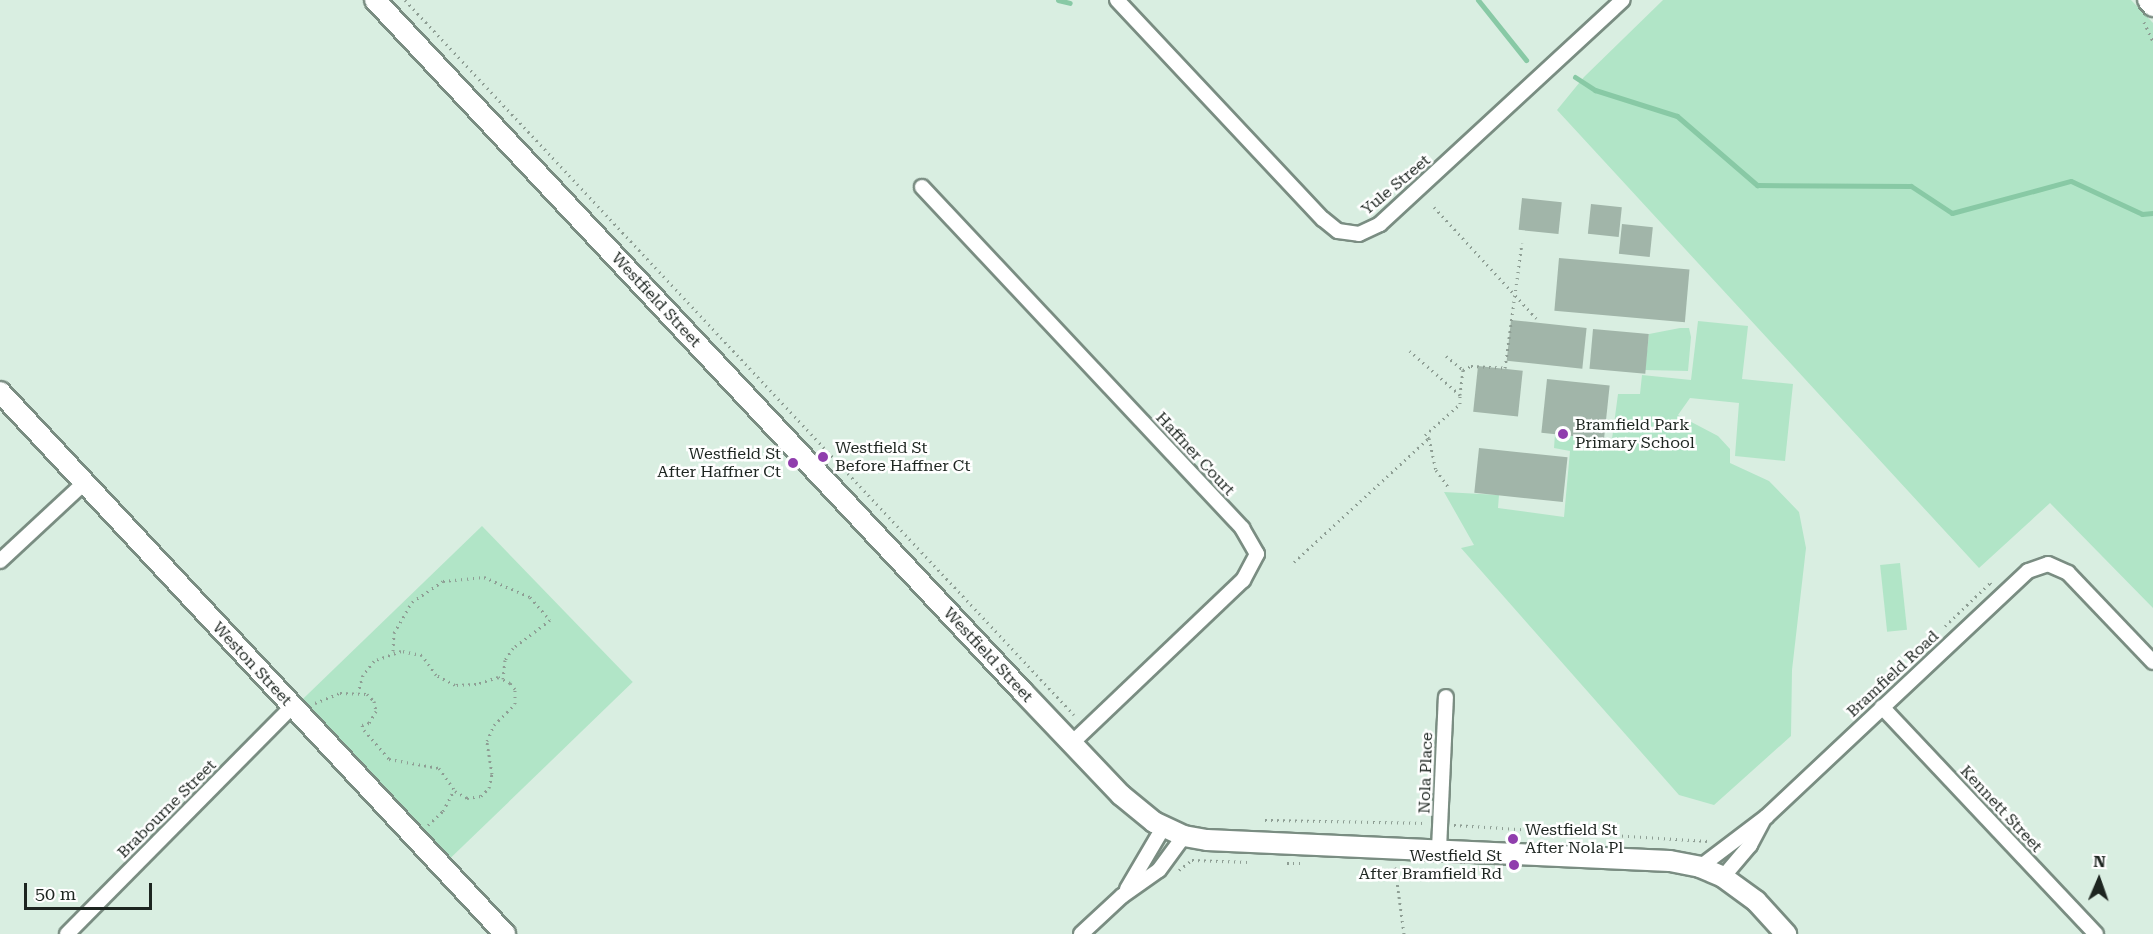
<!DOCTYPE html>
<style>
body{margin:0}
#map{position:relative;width:2153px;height:934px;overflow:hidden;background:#d9eee1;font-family:"Roboto Serif",serif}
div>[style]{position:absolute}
.green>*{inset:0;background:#b1e5c7;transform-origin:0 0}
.stream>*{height:5px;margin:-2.5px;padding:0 2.5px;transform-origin:2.5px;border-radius:2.5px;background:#88c9a5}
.building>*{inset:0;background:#a1b5a9;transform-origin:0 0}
.path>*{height:3px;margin-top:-1.5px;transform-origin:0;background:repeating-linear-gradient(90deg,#8e9e94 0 1.5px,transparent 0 6px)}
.roads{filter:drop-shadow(2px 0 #7a8d82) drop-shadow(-2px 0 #7a8d82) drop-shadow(0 2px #7a8d82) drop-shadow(0 -2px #7a8d82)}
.street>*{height:14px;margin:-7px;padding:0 7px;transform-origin:7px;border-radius:7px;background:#fff}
.secondary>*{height:20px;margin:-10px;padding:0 10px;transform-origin:10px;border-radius:10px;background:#fff}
.dots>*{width:16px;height:16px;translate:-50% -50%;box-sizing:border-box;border:3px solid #fff;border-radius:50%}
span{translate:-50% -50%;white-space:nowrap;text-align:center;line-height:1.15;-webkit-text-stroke:5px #fff;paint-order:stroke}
.street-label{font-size:16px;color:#1d2520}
.poi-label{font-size:16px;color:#1d2520}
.left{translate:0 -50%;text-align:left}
.right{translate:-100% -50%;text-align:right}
.north{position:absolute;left:2069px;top:850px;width:60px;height:60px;-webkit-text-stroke:4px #fff;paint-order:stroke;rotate:2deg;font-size:16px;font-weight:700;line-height:24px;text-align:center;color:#1d2520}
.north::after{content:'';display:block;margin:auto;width:21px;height:27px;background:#1d2520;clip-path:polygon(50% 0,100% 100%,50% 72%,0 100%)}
.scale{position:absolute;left:24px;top:883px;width:128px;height:27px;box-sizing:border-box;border:3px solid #1d2520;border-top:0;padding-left:8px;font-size:18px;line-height:21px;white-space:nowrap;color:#1d2520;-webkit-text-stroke:4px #fff;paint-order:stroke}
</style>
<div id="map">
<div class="green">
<i style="clip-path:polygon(1663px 0,2131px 0,2153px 23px,2153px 608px,2050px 503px,1979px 568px,1557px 110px,1584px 77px)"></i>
<i style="clip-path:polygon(1698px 321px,1748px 326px,1742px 379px,1793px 384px,1785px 461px,1735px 456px,1739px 403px,1690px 398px,1678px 415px,1718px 436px,1730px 449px,1730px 463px,1769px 481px,1799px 512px,1806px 548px,1792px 670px,1791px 736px,1714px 805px,1679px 795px,1461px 548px,1474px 545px,1444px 492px,1499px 495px,1498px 508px,1564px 517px,1570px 451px,1554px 448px,1555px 434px,1612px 439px,1618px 394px,1640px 394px,1642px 375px,1691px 380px)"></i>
<i style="clip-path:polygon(1680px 328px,1689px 328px,1691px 337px,1688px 371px,1645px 370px,1649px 334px)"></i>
<i style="left:482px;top:526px;width:217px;height:262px;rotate:46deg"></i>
<i style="left:1900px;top:563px;width:67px;height:20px;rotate:84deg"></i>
</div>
<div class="stream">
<i style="left:1058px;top:0;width:12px;rotate:14deg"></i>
<i style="left:1478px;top:0;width:77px;rotate:51.3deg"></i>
<i style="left:1575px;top:77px;width:24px;rotate:33deg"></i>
<i style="left:1595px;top:90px;width:86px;rotate:17.6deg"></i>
<i style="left:1677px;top:116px;width:106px;rotate:40.8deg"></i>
<i style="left:1757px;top:185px;width:154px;rotate:0.4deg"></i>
<i style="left:1911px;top:186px;width:49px;rotate:33.4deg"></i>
<i style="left:1952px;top:213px;width:123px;rotate:-15.1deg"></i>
<i style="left:2071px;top:181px;width:78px;rotate:24.9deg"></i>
<i style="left:2142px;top:214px;width:11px;rotate:-5deg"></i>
</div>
<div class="building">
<i style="left:1522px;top:198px;width:40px;height:32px;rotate:6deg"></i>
<i style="left:1591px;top:204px;width:31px;height:30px;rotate:6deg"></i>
<i style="left:1622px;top:224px;width:31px;height:30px;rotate:6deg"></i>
<i style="left:1559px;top:258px;width:131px;height:53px;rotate:5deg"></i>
<i style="left:1511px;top:320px;width:76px;height:41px;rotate:6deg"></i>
<i style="left:1593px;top:329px;width:56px;height:40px;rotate:5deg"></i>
<i style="left:1478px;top:366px;width:45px;height:46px;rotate:6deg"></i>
<i style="left:1547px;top:379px;width:63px;height:54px;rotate:6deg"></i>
<i style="left:1479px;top:448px;width:89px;height:45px;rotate:6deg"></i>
</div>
<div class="path">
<i style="left:405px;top:0;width:979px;rotate:46.9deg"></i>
<i style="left:2144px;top:22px;width:21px;rotate:65deg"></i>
<i style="left:1434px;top:207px;width:151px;rotate:47.4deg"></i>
<i style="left:1446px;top:356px;width:22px;rotate:39deg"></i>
<i style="left:1463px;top:370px;width:25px;rotate:97deg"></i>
<i style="left:1463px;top:370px;width:9px;rotate:-27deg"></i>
<i style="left:1471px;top:366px;width:34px;rotate:3deg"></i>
<i style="left:1505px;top:368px;width:126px;rotate:-82.3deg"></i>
<i style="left:1429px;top:438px;width:33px;rotate:78deg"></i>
<i style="left:1436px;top:470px;width:22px;rotate:54deg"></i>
<i style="left:1294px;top:562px;width:183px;rotate:-42.6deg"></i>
<i style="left:1429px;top:438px;width:5px;rotate:-143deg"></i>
<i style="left:1425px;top:435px;width:47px;rotate:-41.5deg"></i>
<i style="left:1460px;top:404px;width:9px;rotate:-90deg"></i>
<i style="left:1460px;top:395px;width:67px;rotate:-138.7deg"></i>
<i style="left:1945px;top:626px;width:62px;rotate:-43.7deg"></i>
<i style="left:1990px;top:583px;width:3px;rotate:45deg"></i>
<i style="left:393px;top:651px;width:18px;rotate:-87deg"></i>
<i style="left:394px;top:633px;width:36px;rotate:-60deg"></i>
<i style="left:412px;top:602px;width:37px;rotate:-34deg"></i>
<i style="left:443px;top:581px;width:41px;rotate:-5.6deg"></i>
<i style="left:484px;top:577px;width:50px;rotate:23.5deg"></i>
<i style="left:530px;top:597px;width:30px;rotate:49deg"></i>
<i style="left:550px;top:620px;width:46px;rotate:142.9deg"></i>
<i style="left:513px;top:648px;width:14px;rotate:124deg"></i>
<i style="left:505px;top:660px;width:19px;rotate:96deg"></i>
<i style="left:315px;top:703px;width:27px;rotate:-22deg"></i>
<i style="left:340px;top:693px;width:27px;rotate:2deg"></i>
<i style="left:367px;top:694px;width:10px;rotate:45deg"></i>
<i style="left:374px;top:701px;width:10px;rotate:79deg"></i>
<i style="left:376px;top:711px;width:14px;rotate:120deg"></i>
<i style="left:369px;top:723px;width:7px;rotate:164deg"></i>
<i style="left:362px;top:725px;width:5px;rotate:68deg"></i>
<i style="left:364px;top:730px;width:38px;rotate:49deg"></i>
<i style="left:389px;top:759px;width:51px;rotate:10.2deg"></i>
<i style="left:439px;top:768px;width:28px;rotate:55deg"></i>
<i style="left:455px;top:791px;width:14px;rotate:30deg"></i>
<i style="left:467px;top:798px;width:14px;rotate:-8deg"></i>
<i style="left:481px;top:796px;width:11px;rotate:-45deg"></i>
<i style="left:489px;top:788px;width:14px;rotate:-78deg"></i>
<i style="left:492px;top:774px;width:33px;rotate:-99deg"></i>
<i style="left:487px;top:741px;width:17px;rotate:-66deg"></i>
<i style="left:494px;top:725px;width:30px;rotate:-45deg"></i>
<i style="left:515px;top:704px;width:15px;rotate:-90deg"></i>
<i style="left:515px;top:689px;width:8px;rotate:-130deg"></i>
<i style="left:510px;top:683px;width:13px;rotate:-153deg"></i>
<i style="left:498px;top:677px;width:23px;rotate:162deg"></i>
<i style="left:476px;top:684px;width:21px;rotate:177deg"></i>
<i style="left:455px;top:685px;width:21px;rotate:-152deg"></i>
<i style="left:436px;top:675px;width:24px;rotate:-125deg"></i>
<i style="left:422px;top:655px;width:21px;rotate:-169deg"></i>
<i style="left:401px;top:651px;width:29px;rotate:160deg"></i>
<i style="left:374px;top:661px;width:18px;rotate:128deg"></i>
<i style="left:363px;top:675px;width:18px;rotate:106deg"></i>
<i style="left:1265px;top:820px;width:160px;rotate:1.1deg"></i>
<i style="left:428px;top:825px;width:21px;rotate:-43deg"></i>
<i style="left:443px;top:811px;width:24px;rotate:-62deg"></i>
<i style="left:1454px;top:825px;width:255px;rotate:3.6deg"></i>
<i style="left:1287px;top:863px;width:14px"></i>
<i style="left:1395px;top:867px;width:68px;rotate:82.3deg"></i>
<i style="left:1179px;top:870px;width:16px;rotate:-38deg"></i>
<i style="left:1192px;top:860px;width:55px;rotate:2.1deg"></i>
</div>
<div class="roads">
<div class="street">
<i style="left:1117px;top:0;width:301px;rotate:46.8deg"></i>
<i style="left:1323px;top:219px;width:19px;rotate:39deg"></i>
<i style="left:1338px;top:231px;width:21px;rotate:8deg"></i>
<i style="left:1359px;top:234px;width:23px;rotate:-25deg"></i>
<i style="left:1380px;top:224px;width:330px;rotate:-42.7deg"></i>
<i style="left:922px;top:187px;width:468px;rotate:46.8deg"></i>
<i style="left:1242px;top:528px;width:30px;rotate:60deg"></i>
<i style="left:1257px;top:554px;width:30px;rotate:118deg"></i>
<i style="left:1243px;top:580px;width:236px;rotate:136.4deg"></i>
<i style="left:0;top:561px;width:116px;rotate:-42.9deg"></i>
<i style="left:1882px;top:707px;width:312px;rotate:46.7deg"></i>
<i style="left:1439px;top:849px;width:152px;rotate:-87.4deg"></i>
<i style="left:1700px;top:867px;width:83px;rotate:-37.1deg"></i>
<i style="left:1766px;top:817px;width:359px;rotate:-43.2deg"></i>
<i style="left:2028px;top:571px;width:21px;rotate:-19deg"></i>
<i style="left:2048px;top:564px;width:22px;rotate:24deg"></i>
<i style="left:2068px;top:573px;width:123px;rotate:46.3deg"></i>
<i style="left:1723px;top:877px;width:42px;rotate:-49.8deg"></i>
<i style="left:1750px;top:845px;width:27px;rotate:-62deg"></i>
<i style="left:1127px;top:889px;width:71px;rotate:-59.5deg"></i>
<i style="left:67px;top:934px;width:320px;rotate:-45.3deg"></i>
<i style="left:1081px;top:934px;width:56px;rotate:-42.8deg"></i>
<i style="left:1122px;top:896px;width:45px;rotate:-35.1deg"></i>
<i style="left:1159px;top:870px;width:42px;rotate:-53.7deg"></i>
</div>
<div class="secondary">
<i style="left:375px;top:0;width:947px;rotate:46.88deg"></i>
<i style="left:1022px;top:691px;width:144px;rotate:46.4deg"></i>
<i style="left:1121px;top:795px;width:43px;rotate:39.3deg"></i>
<i style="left:1154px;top:822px;width:33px;rotate:25deg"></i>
<i style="left:1184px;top:836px;width:23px;rotate:10deg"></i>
<i style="left:1207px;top:840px;width:463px;rotate:2.6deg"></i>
<i style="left:1670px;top:861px;width:31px;rotate:11deg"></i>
<i style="left:1700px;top:867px;width:25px;rotate:23deg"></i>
<i style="left:1723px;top:877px;width:41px;rotate:36deg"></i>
<i style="left:1756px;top:901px;width:45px;rotate:47.7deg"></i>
<i style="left:2148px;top:0;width:8px;rotate:50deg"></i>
<i style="left:0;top:392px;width:741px;rotate:47.02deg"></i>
</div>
</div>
<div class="dots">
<i style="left:1563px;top:434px;background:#903ead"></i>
<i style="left:823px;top:457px;background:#903ead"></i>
<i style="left:793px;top:463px;background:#903ead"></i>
<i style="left:1513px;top:839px;background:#903ead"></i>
<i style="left:1514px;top:865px;background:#903ead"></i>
</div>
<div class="street-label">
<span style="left:1396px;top:185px;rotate:-40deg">Yule Street</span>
<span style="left:656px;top:300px;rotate:47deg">Westfield Street</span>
<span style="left:1195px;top:454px;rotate:47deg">Haffner Court</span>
<span style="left:988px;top:655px;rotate:47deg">Westfield Street</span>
<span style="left:252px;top:664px;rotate:47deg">Weston Street</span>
<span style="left:1893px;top:674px;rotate:-43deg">Bramfield Road</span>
<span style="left:1426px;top:773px;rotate:-88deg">Nola Place</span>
<span style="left:167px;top:809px;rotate:-45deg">Brabourne Street</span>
<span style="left:2001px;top:809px;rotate:47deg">Kennett Street</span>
</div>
<div class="poi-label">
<span class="left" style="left:1575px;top:434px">Bramfield Park<br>Primary School</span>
<span class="left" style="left:835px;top:457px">Westfield St<br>Before Haffner Ct</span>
<span class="right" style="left:781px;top:463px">Westfield St<br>After Haffner Ct</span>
<span class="left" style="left:1525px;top:839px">Westfield St<br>After Nola Pl</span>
<span class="right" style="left:1502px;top:865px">Westfield St<br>After Bramfield Rd</span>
</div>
<div class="north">N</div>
<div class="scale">50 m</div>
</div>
